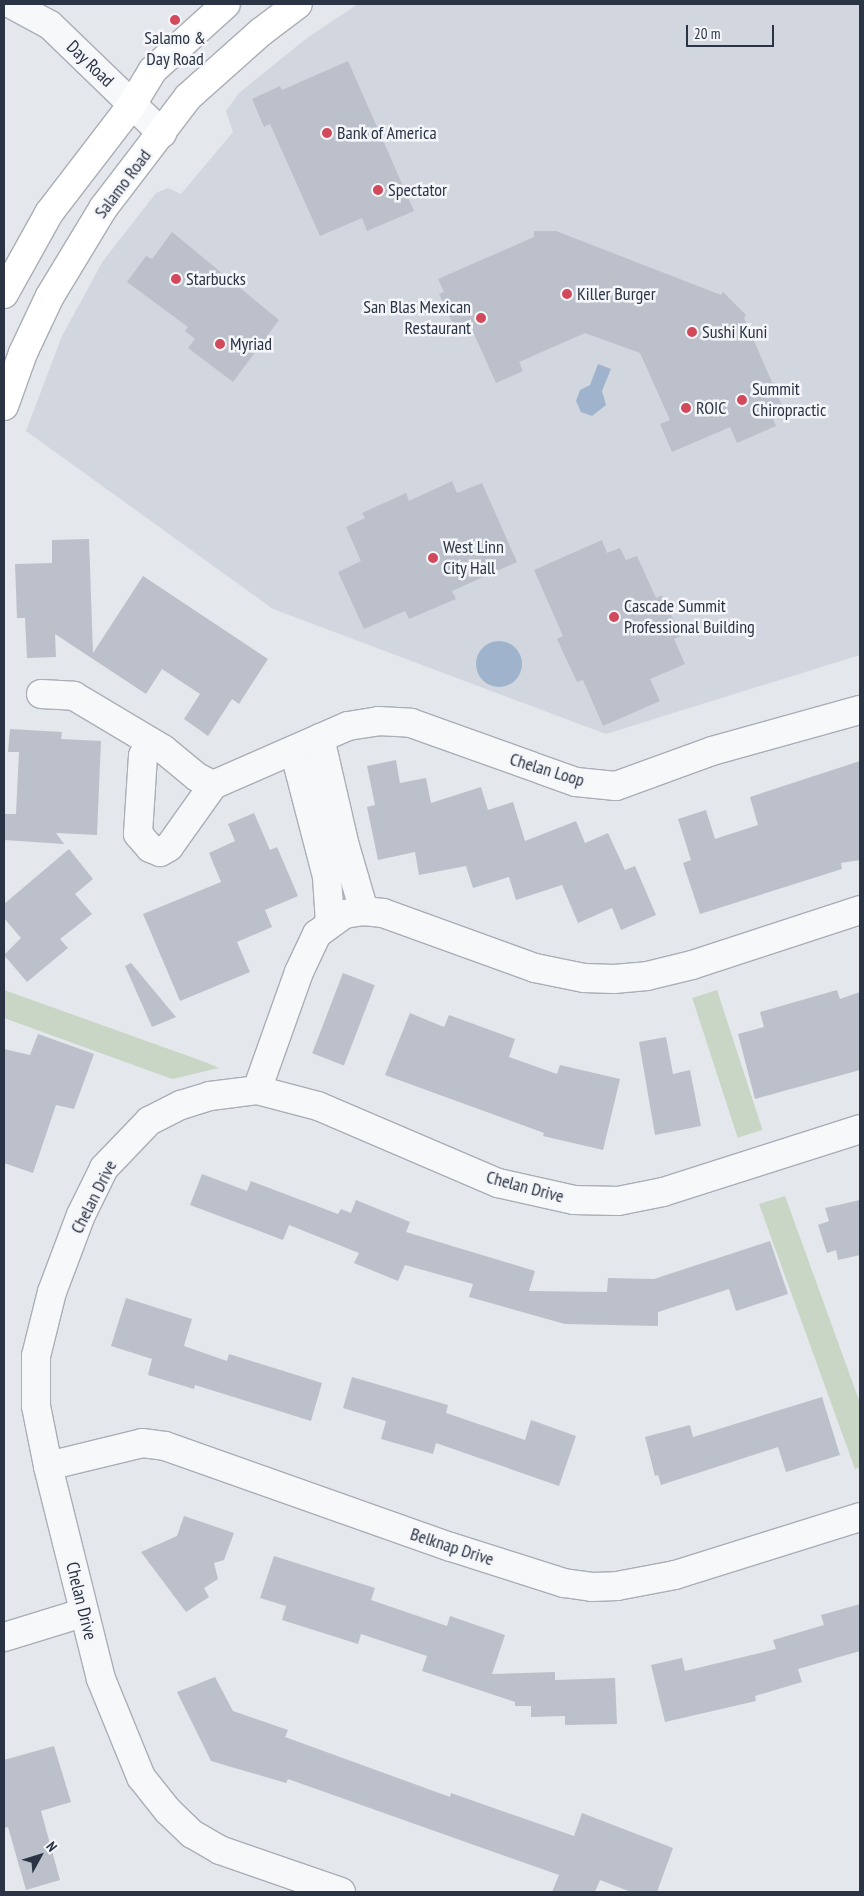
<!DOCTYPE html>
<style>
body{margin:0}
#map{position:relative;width:864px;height:1896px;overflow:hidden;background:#e4e7ec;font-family:"PT Sans Narrow",sans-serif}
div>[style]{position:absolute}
.built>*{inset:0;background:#d2d6de}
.green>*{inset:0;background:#c9d6c5;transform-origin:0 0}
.water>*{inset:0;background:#9fb4cc}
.round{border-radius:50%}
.building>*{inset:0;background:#bbc0ca;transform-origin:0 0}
.roads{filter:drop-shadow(1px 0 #a9aeb7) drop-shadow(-1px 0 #a9aeb7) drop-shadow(0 1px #a9aeb7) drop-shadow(0 -1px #a9aeb7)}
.minor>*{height:28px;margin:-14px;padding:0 14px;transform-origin:14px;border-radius:14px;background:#f7f8fa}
.major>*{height:28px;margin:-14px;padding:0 14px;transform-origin:14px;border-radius:14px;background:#fff}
.dots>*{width:14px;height:14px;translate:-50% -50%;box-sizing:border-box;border:2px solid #f4f6f9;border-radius:50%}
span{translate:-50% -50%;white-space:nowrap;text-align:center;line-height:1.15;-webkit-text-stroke:5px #f4f6f9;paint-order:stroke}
.poi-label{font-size:18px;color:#2b3445}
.left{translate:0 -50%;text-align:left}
.right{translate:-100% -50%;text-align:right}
.street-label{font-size:18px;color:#2b3445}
.frame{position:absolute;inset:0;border:5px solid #2b3445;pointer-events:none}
.north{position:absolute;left:15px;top:1831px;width:50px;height:50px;-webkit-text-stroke:4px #f4f6f9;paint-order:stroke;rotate:51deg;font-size:14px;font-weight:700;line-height:20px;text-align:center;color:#2b3445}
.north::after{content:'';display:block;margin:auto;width:18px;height:22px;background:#2b3445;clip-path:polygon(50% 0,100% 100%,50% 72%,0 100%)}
.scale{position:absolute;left:686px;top:25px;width:88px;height:22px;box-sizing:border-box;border:2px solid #2b3445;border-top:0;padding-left:6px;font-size:15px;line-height:18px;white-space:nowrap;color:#2b3445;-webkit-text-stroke:4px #f4f6f9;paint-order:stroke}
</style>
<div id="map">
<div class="built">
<i style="clip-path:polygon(358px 4px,860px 4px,860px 655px,606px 734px,273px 609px,26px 431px,62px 336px,103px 261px,156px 193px,168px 188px,181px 194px,233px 132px,226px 111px,239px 93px,307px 38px)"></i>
</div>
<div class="green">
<i style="clip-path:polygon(4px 990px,205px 1062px,219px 1068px,172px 1079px,4px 1018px)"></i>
<i style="left:717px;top:990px;width:147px;height:26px;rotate:72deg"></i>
<i style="clip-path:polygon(785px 1196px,860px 1403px,860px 1467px,855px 1469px,759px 1204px)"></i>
</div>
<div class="water">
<i style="clip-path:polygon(598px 364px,611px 369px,602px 391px,606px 405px,592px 416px,581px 412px,576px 401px,580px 390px,590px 385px)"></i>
<i class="round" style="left:476px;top:641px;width:46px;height:46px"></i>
</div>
<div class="building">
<i style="clip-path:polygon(348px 61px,414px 211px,367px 231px,362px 218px,320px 236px,270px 124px,264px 127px,252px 99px,280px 86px,282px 90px)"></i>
<i style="clip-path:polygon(534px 231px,556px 231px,721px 295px,723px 292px,746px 315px,744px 318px,786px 414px,773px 419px,776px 426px,737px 443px,730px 427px,672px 452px,660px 424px,670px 420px,640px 353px,585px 333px,519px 362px,523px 371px,496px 383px,470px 325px,456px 331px,439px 294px,444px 292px,438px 279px,534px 237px)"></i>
<i style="clip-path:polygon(172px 232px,279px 320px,233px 382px,188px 348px,195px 339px,185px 331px,188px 327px,127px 282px,146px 256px,152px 259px)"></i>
<i style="clip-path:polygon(452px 481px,457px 493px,482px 483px,517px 562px,452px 591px,456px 599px,409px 619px,405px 611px,364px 629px,338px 572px,361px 561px,346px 527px,365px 518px,362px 513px,406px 493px,409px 501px)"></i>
<i style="clip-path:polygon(89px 539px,93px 653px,143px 576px,268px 659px,239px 704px,232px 699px,208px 736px,184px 719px,200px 694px,162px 669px,146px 694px,55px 634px,56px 657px,27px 658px,25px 618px,17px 618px,15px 564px,52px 563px,52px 540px)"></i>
<i style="clip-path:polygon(602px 540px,607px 553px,620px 548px,626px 560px,637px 556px,656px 598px,662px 595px,681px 636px,674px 639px,685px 664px,650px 679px,660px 701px,603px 726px,583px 680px,577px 682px,557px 639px,563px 636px,534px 570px)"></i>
<i style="clip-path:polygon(10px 729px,62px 732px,61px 739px,101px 741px,97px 835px,56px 833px,64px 844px,4px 840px,5px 814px,16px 814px,19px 752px,8px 752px)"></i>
<i style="clip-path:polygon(396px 760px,400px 783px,426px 778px,431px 803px,481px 787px,488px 810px,513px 802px,525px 841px,576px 821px,585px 843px,608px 833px,625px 870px,635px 866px,656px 915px,621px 930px,612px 908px,578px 923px,562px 885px,516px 900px,509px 877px,473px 888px,466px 866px,419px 875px,415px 852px,378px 860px,367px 807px,375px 805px,367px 766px)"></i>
<i style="clip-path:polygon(860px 761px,860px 860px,841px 863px,842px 869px,700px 914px,683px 863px,691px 860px,678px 819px,706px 810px,715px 839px,758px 825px,750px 797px)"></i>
<i style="clip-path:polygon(254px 813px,270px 850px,277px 847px,298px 896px,265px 910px,272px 927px,237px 942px,250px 972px,180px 1001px,143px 914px,221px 882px,209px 853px,235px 841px,228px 824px)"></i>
<i style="clip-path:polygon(69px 849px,93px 879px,75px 894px,92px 914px,60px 939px,68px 948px,27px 982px,4px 955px,21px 938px,4px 918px,4px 904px)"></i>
<i style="clip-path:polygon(131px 963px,176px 1017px,152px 1027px,125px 966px)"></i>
<i style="left:343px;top:973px;width:34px;height:86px;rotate:21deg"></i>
<i style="clip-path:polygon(837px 990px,840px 999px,860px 992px,860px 1070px,755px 1099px,738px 1034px,764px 1027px,760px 1012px)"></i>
<i style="clip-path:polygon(410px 1013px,444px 1027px,449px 1015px,515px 1039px,509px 1057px,557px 1074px,560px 1065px,620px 1079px,603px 1150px,543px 1136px,544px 1133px,385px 1075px)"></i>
<i style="clip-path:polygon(38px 1034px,94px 1054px,74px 1109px,56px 1105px,33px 1173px,4px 1163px,4px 1049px,30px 1055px)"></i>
<i style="clip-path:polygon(666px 1037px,673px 1074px,690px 1070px,701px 1126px,655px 1135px,639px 1042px)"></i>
<i style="clip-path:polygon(202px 1174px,247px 1191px,251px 1181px,338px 1214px,341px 1209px,351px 1213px,356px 1200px,410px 1222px,406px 1232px,535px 1271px,529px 1291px,607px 1292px,608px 1278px,654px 1279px,770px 1241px,788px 1294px,736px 1311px,729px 1289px,658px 1312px,658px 1326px,565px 1324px,469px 1297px,473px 1284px,405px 1265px,398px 1281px,354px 1263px,359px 1253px,289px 1225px,283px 1240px,190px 1205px)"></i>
<i style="clip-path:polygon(860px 1200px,860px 1255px,838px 1260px,836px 1250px,827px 1253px,818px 1225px,829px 1221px,825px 1208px)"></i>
<i style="clip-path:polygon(126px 1298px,192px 1319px,184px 1346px,227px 1361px,229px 1354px,322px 1383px,311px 1421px,195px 1385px,194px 1389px,148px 1375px,152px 1359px,111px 1346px)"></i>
<i style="clip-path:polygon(352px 1377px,448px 1405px,446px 1413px,525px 1440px,531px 1420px,576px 1436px,559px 1486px,436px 1443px,433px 1454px,381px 1439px,386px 1421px,343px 1408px)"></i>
<i style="clip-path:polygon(822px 1397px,840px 1455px,786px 1472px,778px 1447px,661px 1485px,658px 1475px,655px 1476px,645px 1437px,690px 1425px,693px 1437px)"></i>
<i style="clip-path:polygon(184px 1516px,234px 1533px,224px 1560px,214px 1563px,218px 1579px,204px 1588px,209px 1597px,186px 1612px,141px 1552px,177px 1536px)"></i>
<i style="clip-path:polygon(274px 1556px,375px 1588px,371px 1600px,447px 1626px,450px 1616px,505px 1635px,492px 1674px,555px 1672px,555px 1680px,615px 1678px,617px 1724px,565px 1725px,565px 1716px,531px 1717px,531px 1706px,515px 1706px,515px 1702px,422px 1671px,427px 1656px,361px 1634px,358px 1644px,282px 1620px,286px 1606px,260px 1598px)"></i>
<i style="clip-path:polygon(860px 1604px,860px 1651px,798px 1669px,802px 1682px,755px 1696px,756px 1701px,665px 1722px,651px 1665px,682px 1658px,685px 1671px,776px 1649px,773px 1640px,824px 1625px,821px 1615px)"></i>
<i style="clip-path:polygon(215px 1677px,233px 1711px,288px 1730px,285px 1737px,450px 1797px,451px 1793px,574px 1836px,582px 1813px,673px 1848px,657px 1892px,631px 1892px,600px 1880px,595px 1892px,552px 1892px,559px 1875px,288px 1779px,286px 1783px,211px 1761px,177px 1692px)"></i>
<i style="clip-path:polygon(54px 1746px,71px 1802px,41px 1811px,60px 1880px,26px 1890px,8px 1827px,4px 1828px,4px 1760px)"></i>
</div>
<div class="roads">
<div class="minor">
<i style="left:11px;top:4px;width:44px;rotate:28.3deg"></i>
<i style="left:50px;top:25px;width:156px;rotate:44deg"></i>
<i style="left:41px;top:694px;width:33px;rotate:3deg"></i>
<i style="left:74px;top:696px;width:104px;rotate:30.8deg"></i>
<i style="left:163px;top:749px;width:44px;rotate:39.5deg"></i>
<i style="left:197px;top:777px;width:18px;rotate:27deg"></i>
<i style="left:213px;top:785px;width:147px;rotate:-23.6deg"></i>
<i style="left:348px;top:726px;width:30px;rotate:-9deg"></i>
<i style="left:378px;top:721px;width:33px;rotate:3deg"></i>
<i style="left:411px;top:723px;width:175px;rotate:19.7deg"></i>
<i style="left:576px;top:782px;width:40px;rotate:5.7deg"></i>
<i style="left:616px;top:786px;width:102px;rotate:-20deg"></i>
<i style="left:712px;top:751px;width:154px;rotate:-15.5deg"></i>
<i style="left:320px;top:738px;width:111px;rotate:77deg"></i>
<i style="left:345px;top:846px;width:68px;rotate:73.7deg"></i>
<i style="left:151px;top:743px;width:15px;rotate:122deg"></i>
<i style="left:143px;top:756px;width:78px;rotate:93.7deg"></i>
<i style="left:138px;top:834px;width:18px;rotate:49deg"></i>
<i style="left:150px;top:848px;width:11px;rotate:22deg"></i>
<i style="left:160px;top:852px;width:10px;rotate:-29deg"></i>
<i style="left:169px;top:847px;width:76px;rotate:-54.6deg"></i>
<i style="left:294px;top:750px;width:131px;rotate:75.4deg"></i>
<i style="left:327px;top:877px;width:46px;rotate:86.3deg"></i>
<i style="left:257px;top:1090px;width:125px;rotate:-70.4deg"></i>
<i style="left:299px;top:972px;width:42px;rotate:-64.7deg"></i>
<i style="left:317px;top:934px;width:34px;rotate:-36deg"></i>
<i style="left:345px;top:914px;width:19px;rotate:-9deg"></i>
<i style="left:364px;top:911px;width:19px;rotate:6deg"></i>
<i style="left:383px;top:913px;width:162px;rotate:19.9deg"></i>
<i style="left:535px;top:968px;width:50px;rotate:11.5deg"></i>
<i style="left:584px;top:978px;width:30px;rotate:2deg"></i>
<i style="left:614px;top:979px;width:33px;rotate:-5deg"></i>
<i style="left:647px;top:976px;width:46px;rotate:-13.7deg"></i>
<i style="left:692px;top:965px;width:177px;rotate:-18.1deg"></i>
<i style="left:48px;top:1466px;width:97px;rotate:-13.7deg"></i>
<i style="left:142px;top:1443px;width:23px;rotate:7deg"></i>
<i style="left:165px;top:1446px;width:303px;rotate:19.5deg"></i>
<i style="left:451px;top:1547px;width:119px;rotate:17.7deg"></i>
<i style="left:564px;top:1583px;width:28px;rotate:8deg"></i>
<i style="left:592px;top:1587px;width:25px;rotate:-2deg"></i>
<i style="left:617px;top:1586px;width:59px;rotate:-10.7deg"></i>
<i style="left:675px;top:1575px;width:194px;rotate:-17.4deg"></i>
<i style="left:4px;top:1637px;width:82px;rotate:-17.1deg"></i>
<i style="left:341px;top:1892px;width:128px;rotate:-160.9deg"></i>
<i style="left:220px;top:1850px;width:32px;rotate:-150deg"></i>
<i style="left:192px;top:1834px;width:33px;rotate:-136deg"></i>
<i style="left:168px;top:1811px;width:43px;rotate:-128.5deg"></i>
<i style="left:141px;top:1777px;width:106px;rotate:-112.2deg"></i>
<i style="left:101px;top:1679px;width:219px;rotate:-104deg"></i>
<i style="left:48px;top:1466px;width:61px;rotate:-101.3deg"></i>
<i style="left:36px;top:1406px;width:50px;rotate:-90deg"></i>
<i style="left:36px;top:1356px;width:66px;rotate:-76deg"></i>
<i style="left:52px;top:1292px;width:82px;rotate:-69.4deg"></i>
<i style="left:81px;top:1215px;width:52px;rotate:-63.9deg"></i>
<i style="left:104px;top:1168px;width:65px;rotate:-46.2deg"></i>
<i style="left:149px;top:1121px;width:36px;rotate:-27deg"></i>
<i style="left:181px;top:1105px;width:30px;rotate:-17deg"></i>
<i style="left:210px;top:1096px;width:47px;rotate:-7.3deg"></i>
<i style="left:257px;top:1090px;width:63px;rotate:14.7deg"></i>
<i style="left:318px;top:1106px;width:196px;rotate:23.2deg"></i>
<i style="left:498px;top:1183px;width:78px;rotate:12.6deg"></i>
<i style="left:574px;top:1200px;width:44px;rotate:1.3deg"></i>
<i style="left:618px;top:1201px;width:46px;rotate:-11.3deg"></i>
<i style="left:663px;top:1192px;width:207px;rotate:-17.7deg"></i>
</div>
<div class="major">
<i style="left:4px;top:294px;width:93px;rotate:-60.9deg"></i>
<i style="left:49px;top:213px;width:135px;rotate:-52.5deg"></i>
<i style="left:131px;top:106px;width:42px;rotate:-58.6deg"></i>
<i style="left:153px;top:70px;width:98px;rotate:-42.1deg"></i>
<i style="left:4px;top:406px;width:56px;rotate:-70.3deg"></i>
<i style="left:23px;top:353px;width:63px;rotate:-64.7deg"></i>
<i style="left:50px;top:296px;width:104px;rotate:-58.8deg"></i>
<i style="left:104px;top:207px;width:138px;rotate:-52.6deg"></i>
<i style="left:188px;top:97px;width:98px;rotate:-41.7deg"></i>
<i style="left:261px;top:32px;width:46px;rotate:-37.1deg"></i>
</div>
</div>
<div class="dots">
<i style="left:175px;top:20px;background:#d1495b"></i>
<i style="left:327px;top:133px;background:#d1495b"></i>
<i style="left:378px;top:190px;background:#d1495b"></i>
<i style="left:176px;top:279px;background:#d1495b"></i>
<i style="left:567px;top:294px;background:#d1495b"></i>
<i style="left:481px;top:318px;background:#d1495b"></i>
<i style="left:692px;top:332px;background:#d1495b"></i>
<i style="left:220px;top:344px;background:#d1495b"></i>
<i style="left:742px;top:400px;background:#d1495b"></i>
<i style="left:686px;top:408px;background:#d1495b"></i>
<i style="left:433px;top:558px;background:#d1495b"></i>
<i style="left:614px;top:617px;background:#d1495b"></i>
</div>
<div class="poi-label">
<span style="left:175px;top:49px">Salamo &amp;<br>Day Road</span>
<span class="left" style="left:337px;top:133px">Bank of America</span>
<span class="left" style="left:388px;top:190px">Spectator</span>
<span class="left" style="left:186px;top:279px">Starbucks</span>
<span class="left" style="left:577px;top:294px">Killer Burger</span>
<span class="right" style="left:471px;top:318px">San Blas Mexican<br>Restaurant</span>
<span class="left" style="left:702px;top:332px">Sushi Kuni</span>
<span class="left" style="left:230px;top:344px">Myriad</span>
<span class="left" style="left:752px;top:400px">Summit<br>Chiropractic</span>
<span class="left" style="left:696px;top:408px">ROIC</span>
<span class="left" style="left:443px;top:558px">West Linn<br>City Hall</span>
<span class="left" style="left:624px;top:617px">Cascade Summit<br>Professional Building</span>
</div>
<div class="street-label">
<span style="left:90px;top:64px;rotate:44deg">Day Road</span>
<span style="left:123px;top:184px;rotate:-53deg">Salamo Road</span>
<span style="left:547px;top:770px;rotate:17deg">Chelan Loop</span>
<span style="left:525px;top:1187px;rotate:15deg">Chelan Drive</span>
<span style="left:94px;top:1197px;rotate:-63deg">Chelan Drive</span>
<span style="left:452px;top:1547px;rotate:18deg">Belknap Drive</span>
<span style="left:81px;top:1601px;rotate:76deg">Chelan Drive</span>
</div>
<div class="frame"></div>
<div class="north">N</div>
<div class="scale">20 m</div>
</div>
